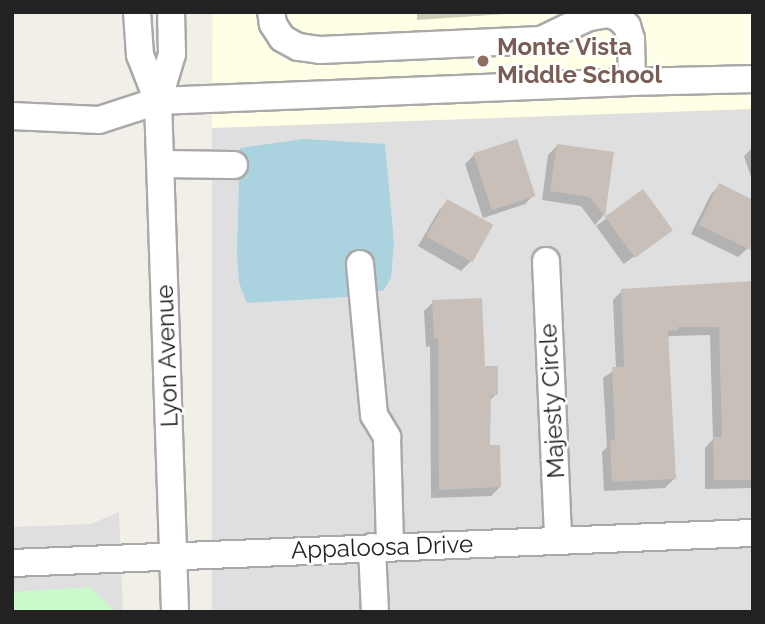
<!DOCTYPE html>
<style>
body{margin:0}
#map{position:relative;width:765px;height:624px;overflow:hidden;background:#f2efe9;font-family:Raleway,sans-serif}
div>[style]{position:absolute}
.residential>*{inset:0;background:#e0dfdf;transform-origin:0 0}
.education>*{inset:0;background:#ffffe5}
.park>*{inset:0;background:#c8facc}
.water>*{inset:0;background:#aad3df}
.shadow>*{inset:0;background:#0003;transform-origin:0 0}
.building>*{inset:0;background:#c7bfb8;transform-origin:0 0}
.roads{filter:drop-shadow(2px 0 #a9a9a9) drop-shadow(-2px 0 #a9a9a9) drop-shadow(0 2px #a9a9a9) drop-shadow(0 -2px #a9a9a9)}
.minor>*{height:26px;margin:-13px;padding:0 13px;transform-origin:13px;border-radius:13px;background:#fff}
.dots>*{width:19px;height:19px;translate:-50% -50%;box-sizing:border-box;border:4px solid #fff;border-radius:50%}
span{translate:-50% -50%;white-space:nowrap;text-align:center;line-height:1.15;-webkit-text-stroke:5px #fff;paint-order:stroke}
.education-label{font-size:24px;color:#785e54;font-weight:700}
.left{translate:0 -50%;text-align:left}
.street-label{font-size:24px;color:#222}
.frame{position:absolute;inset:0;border:14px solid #222;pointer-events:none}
</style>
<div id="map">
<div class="residential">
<i style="left:753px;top:108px;width:504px;height:541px;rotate:90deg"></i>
<i style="clip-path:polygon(119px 512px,123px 612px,12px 612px,12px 527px,91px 524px)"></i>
</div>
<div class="education">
<i style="clip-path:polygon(213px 12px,753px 12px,753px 109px,212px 128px)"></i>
</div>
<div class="park">
<i style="clip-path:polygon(90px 587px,115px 612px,12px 612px,12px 592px)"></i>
</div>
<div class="water">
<i style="clip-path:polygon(304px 139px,385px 144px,394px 243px,391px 278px,384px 290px,348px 297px,247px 303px,239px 283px,237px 252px,240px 148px)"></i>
</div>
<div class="shadow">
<i style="clip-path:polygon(417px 12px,535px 12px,417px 20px)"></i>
<i style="clip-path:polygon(557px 146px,612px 153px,603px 216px,595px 225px,581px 206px,542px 200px,548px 155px)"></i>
<i style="clip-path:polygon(753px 147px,753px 183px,744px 156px)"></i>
<i style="clip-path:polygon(474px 155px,534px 195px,525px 204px,483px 218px,465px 164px)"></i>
<i style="clip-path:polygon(720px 185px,748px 248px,738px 257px,691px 234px,711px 194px)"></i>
<i style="left:643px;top:192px;width:47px;height:58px;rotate:54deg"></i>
<i style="clip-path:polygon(448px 201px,470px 262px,461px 271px,418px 246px,439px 210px)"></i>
<i style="clip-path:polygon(753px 283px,753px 488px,705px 489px,705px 448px,713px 439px,710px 335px,670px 336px,666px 339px,674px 479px,665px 488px,604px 491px,602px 452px,607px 447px,603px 378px,616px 369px,613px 300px,622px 291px)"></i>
<i style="clip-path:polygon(433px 302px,483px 368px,496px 394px,489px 401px,489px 447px,500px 487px,491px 496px,431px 498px,430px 346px,426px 347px,424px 311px)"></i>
</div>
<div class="building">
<i style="left:517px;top:139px;width:60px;height:46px;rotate:72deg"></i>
<i style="clip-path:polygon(557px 144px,614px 152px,605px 217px,590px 197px,550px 191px)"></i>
<i style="clip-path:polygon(719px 183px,753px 200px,753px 251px,699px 225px)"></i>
<i style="left:643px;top:189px;width:51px;height:47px;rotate:54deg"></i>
<i style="left:447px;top:199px;width:53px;height:43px;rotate:29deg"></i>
<i style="clip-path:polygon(753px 281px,753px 480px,714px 480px,713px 437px,722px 437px,719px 327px,678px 327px,678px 330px,668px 331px,676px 479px,612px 482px,610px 441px,615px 440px,612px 367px,624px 367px,621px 289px)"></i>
<i style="clip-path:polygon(482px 298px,485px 366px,498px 366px,498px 395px,491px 395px,490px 445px,500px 445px,501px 487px,439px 490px,438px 338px,434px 338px,432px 300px)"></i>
</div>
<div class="roads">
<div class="minor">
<i style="left:137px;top:12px;width:43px;rotate:86deg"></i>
<i style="left:140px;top:55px;width:49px;rotate:68.6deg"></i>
<i style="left:171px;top:12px;width:42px;rotate:88.6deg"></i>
<i style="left:172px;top:54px;width:49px;rotate:106.6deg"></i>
<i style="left:158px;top:101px;width:511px;rotate:88.09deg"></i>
<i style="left:632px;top:82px;width:121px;rotate:-1.4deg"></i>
<i style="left:12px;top:116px;width:87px;rotate:2.6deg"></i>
<i style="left:99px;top:120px;width:62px;rotate:-17.9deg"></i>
<i style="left:158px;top:101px;width:474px;rotate:-2.3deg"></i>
<i style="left:632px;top:82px;width:43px;rotate:-91.3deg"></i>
<i style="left:631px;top:39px;width:14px;rotate:-107deg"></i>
<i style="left:627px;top:26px;width:11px;rotate:-135deg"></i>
<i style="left:619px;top:18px;width:11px;rotate:-158deg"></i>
<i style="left:609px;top:14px;width:20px;rotate:171deg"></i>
<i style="left:589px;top:17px;width:53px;rotate:154.4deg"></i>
<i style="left:541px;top:40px;width:221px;rotate:177.4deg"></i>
<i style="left:320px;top:50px;width:22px;rotate:-172deg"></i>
<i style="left:298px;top:47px;width:18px;rotate:-151deg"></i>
<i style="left:282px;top:38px;width:17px;rotate:-123deg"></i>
<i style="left:273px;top:24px;width:12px;rotate:-99deg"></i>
<i style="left:161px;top:164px;width:73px;rotate:0.8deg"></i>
<i style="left:546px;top:261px;width:279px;rotate:87.5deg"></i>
<i style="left:360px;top:264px;width:152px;rotate:84.7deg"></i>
<i style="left:374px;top:415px;width:26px;rotate:59deg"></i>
<i style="left:387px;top:437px;width:110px;rotate:88.4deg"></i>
<i style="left:372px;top:547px;width:65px;rotate:87.4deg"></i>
<i style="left:12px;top:563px;width:742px;rotate:-2.32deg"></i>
</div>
</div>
<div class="dots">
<i style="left:483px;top:61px;background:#8d6e63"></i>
</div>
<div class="education-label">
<span class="left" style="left:497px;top:61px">Monte Vista<br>Middle School</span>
</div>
<div class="street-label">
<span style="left:167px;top:356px;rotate:-92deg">Lyon Avenue</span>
<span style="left:552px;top:401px;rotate:-93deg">Majesty Circle</span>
<span style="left:382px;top:547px;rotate:-2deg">Appaloosa Drive</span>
</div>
<div class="frame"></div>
</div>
